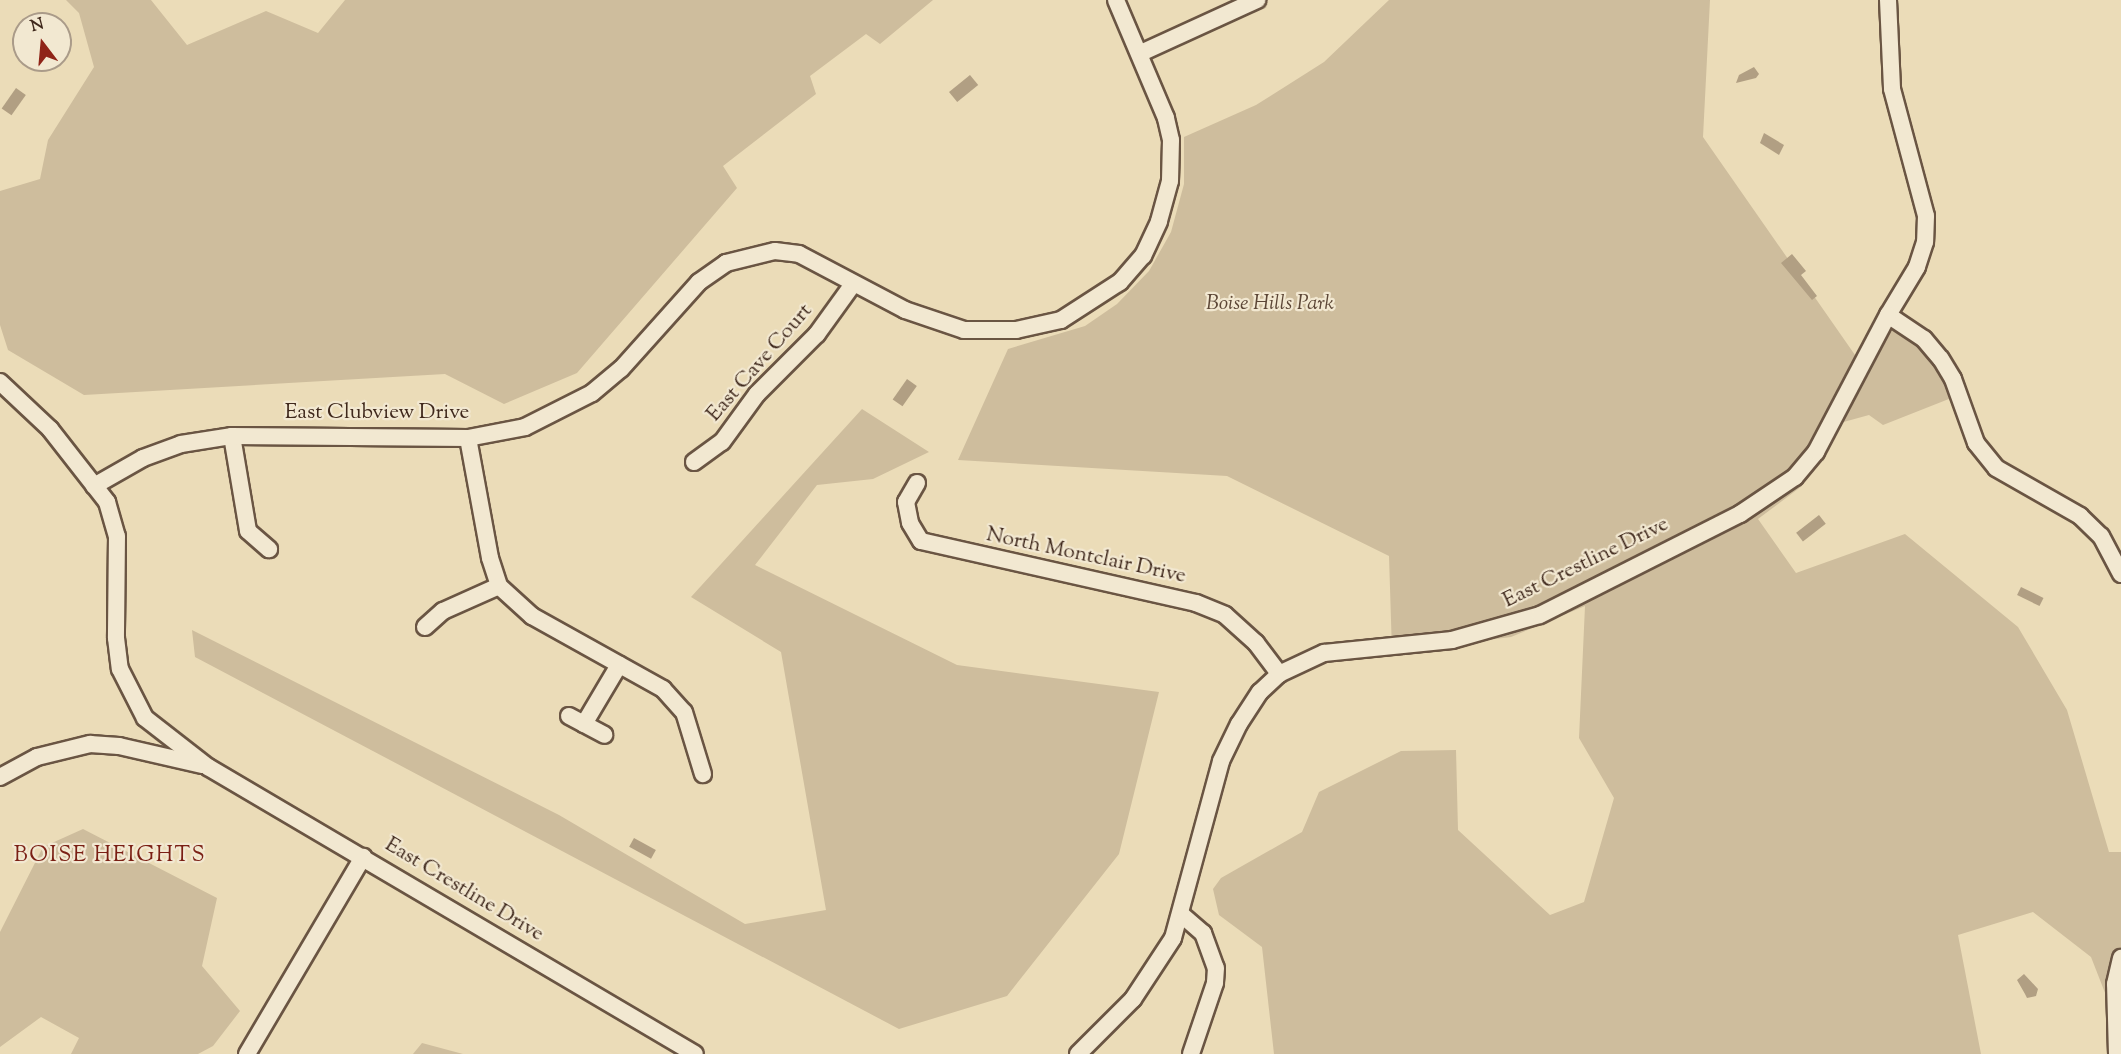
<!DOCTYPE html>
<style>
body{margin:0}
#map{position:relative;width:2121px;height:1054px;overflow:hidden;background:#ebdcb8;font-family:"Sorts Mill Goudy",serif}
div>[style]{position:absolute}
.green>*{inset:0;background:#cebd9d}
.water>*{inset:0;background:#b19f83;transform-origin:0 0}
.roads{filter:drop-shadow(2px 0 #6a5543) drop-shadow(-2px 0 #6a5543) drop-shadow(0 2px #6a5543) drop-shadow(0 -2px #6a5543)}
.minor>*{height:16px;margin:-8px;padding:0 8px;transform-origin:8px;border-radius:8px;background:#f2e8d1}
span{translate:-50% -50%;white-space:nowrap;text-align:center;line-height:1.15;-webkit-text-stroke:4.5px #f2e8d1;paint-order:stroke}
.park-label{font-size:21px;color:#5c4636;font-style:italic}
.street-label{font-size:21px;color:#3f281c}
.neighbourhood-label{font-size:22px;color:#7a1f14;letter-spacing:1.5px}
.north{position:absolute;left:12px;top:12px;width:60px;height:60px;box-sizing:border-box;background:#f2e8d1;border:2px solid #aa9b89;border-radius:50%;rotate:344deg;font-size:16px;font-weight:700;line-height:24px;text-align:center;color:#3f281c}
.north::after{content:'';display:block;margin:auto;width:21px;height:27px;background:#8f2418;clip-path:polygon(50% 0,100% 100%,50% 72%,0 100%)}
</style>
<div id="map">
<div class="green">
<i style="clip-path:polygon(66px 0,151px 0,187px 45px,266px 11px,318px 33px,345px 0,933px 0,880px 44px,866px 34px,810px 76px,816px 94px,723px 166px,737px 188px,577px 373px,504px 404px,445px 374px,84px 395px,8px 350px,0 325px,0 191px,40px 179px,48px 140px,94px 67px,79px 13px)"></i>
<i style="clip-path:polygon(1389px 0,1710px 0,1703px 137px,1855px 355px,1911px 319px,1954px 366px,1964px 393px,1883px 425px,1869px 415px,1840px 423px,1802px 486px,1758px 519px,1796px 573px,1905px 534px,2018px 627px,2067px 710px,2109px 852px,2121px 852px,2121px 1054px,2108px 1054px,2107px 998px,2091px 957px,2033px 912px,1958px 935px,1981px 1054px,1274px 1054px,1262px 947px,1219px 915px,1213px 889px,1221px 878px,1302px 832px,1319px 792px,1401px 751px,1456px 750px,1458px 830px,1550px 915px,1584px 902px,1614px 798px,1579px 738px,1585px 606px,1511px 637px,1392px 652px,1389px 556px,1227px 476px,958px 460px,1008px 349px,1085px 326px,1117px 304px,1149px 271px,1171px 232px,1184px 184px,1184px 137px,1256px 105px,1324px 62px)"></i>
<i style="clip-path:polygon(862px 409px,929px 452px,873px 479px,817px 485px,755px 565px,957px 665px,1159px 692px,1119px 854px,1007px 996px,899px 1029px,195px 657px,192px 630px,559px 815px,745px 924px,826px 910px,781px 652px,691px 597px)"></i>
<i style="clip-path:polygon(83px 829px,217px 898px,202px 966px,240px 1011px,213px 1046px,198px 1054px,71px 1054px,79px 1038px,41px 1017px,0 1047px,0 932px,43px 847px)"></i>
<i style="clip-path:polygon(422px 1043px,463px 1054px,413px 1054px)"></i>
</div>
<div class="water">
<i style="clip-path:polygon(1754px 67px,1759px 74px,1756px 78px,1736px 83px,1739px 75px)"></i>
<i style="left:970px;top:75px;width:13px;height:27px;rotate:51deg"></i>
<i style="left:16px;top:88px;width:12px;height:25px;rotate:35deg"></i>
<i style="clip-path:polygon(1764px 133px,1784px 145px,1779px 155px,1760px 143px)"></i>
<i style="clip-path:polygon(1792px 254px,1806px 271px,1801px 275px,1817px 296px,1812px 300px,1781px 263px)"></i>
<i style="left:907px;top:379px;width:12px;height:25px;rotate:35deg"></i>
<i style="left:1819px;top:515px;width:11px;height:29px;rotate:52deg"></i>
<i style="left:2021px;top:587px;width:25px;height:9px;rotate:26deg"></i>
<i style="left:634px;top:838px;width:25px;height:10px;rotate:29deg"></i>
<i style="clip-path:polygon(2024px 974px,2038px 989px,2036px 996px,2027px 998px,2025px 994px,2017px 980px)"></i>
</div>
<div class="roads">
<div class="minor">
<i style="left:1888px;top:0;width:89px;rotate:87.4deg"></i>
<i style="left:1892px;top:89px;width:131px;rotate:75deg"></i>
<i style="left:1926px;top:216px;width:26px;rotate:92deg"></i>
<i style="left:1925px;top:242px;width:26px;rotate:108deg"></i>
<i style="left:1917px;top:267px;width:56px;rotate:121.1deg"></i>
<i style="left:1888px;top:315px;width:43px;rotate:33.7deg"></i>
<i style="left:1924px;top:339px;width:26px;rotate:50deg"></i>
<i style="left:1941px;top:359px;width:23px;rotate:59deg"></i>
<i style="left:1953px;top:379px;width:68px;rotate:70.2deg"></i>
<i style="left:1976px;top:443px;width:32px;rotate:51deg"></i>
<i style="left:1996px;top:468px;width:97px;rotate:29.7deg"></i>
<i style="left:2080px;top:516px;width:29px;rotate:44deg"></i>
<i style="left:2101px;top:536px;width:43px;rotate:62.2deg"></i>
<i style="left:1141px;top:53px;width:128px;rotate:-24.6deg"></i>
<i style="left:0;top:382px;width:69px;rotate:43.2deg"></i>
<i style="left:50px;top:429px;width:93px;rotate:52deg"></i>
<i style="left:107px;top:502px;width:35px;rotate:74deg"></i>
<i style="left:117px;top:536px;width:102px;rotate:90.6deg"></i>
<i style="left:116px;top:638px;width:31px;rotate:83deg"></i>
<i style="left:120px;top:669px;width:55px;rotate:63deg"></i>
<i style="left:145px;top:718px;width:80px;rotate:37.9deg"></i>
<i style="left:208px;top:767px;width:565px;rotate:30.51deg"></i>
<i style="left:232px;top:436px;width:96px;rotate:80.4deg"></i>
<i style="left:248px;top:531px;width:28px;rotate:41deg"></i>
<i style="left:468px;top:438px;width:122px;rotate:79.6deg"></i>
<i style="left:490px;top:558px;width:29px;rotate:72deg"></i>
<i style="left:499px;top:586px;width:45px;rotate:42.3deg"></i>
<i style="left:532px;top:616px;width:150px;rotate:29.1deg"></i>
<i style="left:663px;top:689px;width:31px;rotate:48deg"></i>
<i style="left:684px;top:712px;width:65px;rotate:73deg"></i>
<i style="left:694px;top:462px;width:34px;rotate:-36deg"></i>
<i style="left:722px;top:442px;width:59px;rotate:-53.9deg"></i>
<i style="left:757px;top:394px;width:85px;rotate:-45deg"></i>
<i style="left:817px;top:334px;width:62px;rotate:-54.2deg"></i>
<i style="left:917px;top:483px;width:22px;rotate:120deg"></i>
<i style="left:906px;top:502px;width:21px;rotate:79deg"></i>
<i style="left:910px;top:523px;width:21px;rotate:59deg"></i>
<i style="left:921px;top:541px;width:282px;rotate:12.7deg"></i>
<i style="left:1196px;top:603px;width:31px;rotate:22deg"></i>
<i style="left:1225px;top:615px;width:42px;rotate:42.1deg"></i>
<i style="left:1256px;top:643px;width:39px;rotate:53deg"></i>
<i style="left:94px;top:486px;width:56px;rotate:-29.7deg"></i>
<i style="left:143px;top:458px;width:40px;rotate:-20.2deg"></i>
<i style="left:181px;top:444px;width:52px;rotate:-8.9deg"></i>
<i style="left:232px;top:436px;width:236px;rotate:0.5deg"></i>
<i style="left:468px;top:438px;width:58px;rotate:-10.9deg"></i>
<i style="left:525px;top:427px;width:75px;rotate:-26.9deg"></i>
<i style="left:592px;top:393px;width:38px;rotate:-40deg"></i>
<i style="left:621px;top:369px;width:117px;rotate:-48.1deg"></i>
<i style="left:699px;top:282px;width:33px;rotate:-35deg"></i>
<i style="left:726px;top:263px;width:50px;rotate:-13.8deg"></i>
<i style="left:775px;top:251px;width:24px;rotate:7deg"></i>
<i style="left:799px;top:254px;width:120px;rotate:27.8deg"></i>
<i style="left:905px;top:310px;width:62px;rotate:18.7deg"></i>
<i style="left:964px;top:330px;width:52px"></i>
<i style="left:1016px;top:330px;width:46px;rotate:-12.5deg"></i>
<i style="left:1061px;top:320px;width:70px;rotate:-32.8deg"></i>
<i style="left:1120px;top:282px;width:35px;rotate:-49deg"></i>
<i style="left:1143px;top:256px;width:38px;rotate:-65deg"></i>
<i style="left:1159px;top:221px;width:41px;rotate:-74.6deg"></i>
<i style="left:1170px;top:181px;width:41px;rotate:-88.6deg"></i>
<i style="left:1171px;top:140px;width:23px;rotate:-103deg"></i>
<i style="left:1166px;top:118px;width:128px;rotate:-113deg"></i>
<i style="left:425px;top:627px;width:24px;rotate:-42deg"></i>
<i style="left:443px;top:611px;width:61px;rotate:-24.1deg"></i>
<i style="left:569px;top:716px;width:40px;rotate:28deg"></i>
<i style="left:584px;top:724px;width:69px;rotate:-59.3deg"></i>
<i style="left:0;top:777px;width:42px;rotate:-28.4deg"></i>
<i style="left:37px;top:757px;width:55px;rotate:-13.8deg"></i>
<i style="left:90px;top:744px;width:29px;rotate:4deg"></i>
<i style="left:119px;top:746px;width:85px;rotate:12.9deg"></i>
<i style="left:1182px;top:915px;width:28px;rotate:41deg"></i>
<i style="left:1203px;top:933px;width:37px;rotate:70deg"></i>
<i style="left:1216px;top:968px;width:15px;rotate:94deg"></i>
<i style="left:1215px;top:983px;width:75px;rotate:108.7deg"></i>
<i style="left:247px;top:1054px;width:229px;rotate:-59.5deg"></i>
<i style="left:1078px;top:1054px;width:78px;rotate:-45deg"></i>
<i style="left:1133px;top:999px;width:73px;rotate:-56.7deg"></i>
<i style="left:1173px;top:938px;width:183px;rotate:-74.8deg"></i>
<i style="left:1221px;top:761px;width:41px;rotate:-64.1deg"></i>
<i style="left:1239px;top:724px;width:38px;rotate:-57deg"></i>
<i style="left:1260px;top:692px;width:26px;rotate:-43deg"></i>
<i style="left:1279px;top:674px;width:50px;rotate:-25deg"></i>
<i style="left:1324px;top:653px;width:129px;rotate:-5.8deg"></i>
<i style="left:1452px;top:640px;width:91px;rotate:-15.9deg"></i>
<i style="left:1540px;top:615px;width:224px;rotate:-26.8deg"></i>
<i style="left:1740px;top:514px;width:66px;rotate:-33.9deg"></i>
<i style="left:1795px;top:477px;width:33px;rotate:-50deg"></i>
<i style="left:1816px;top:452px;width:155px;rotate:-62.3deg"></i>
<i style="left:2117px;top:1054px;width:70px;rotate:-91.6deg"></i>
<i style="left:2115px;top:984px;width:27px;rotate:-77deg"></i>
</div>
</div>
<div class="park-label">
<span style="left:1270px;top:304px">Boise Hills Park</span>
</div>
<div class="street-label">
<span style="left:760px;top:363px;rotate:-49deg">East Cave Court</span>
<span style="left:377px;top:413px">East Clubview Drive</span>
<span style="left:1086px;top:556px;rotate:12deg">North Montclair Drive</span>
<span style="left:1586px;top:563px;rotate:-26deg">East Crestline Drive</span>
<span style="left:464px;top:890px;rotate:31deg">East Crestline Drive</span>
</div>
<div class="neighbourhood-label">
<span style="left:110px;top:857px">BOISE HEIGHTS</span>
</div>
<div class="north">N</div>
</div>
